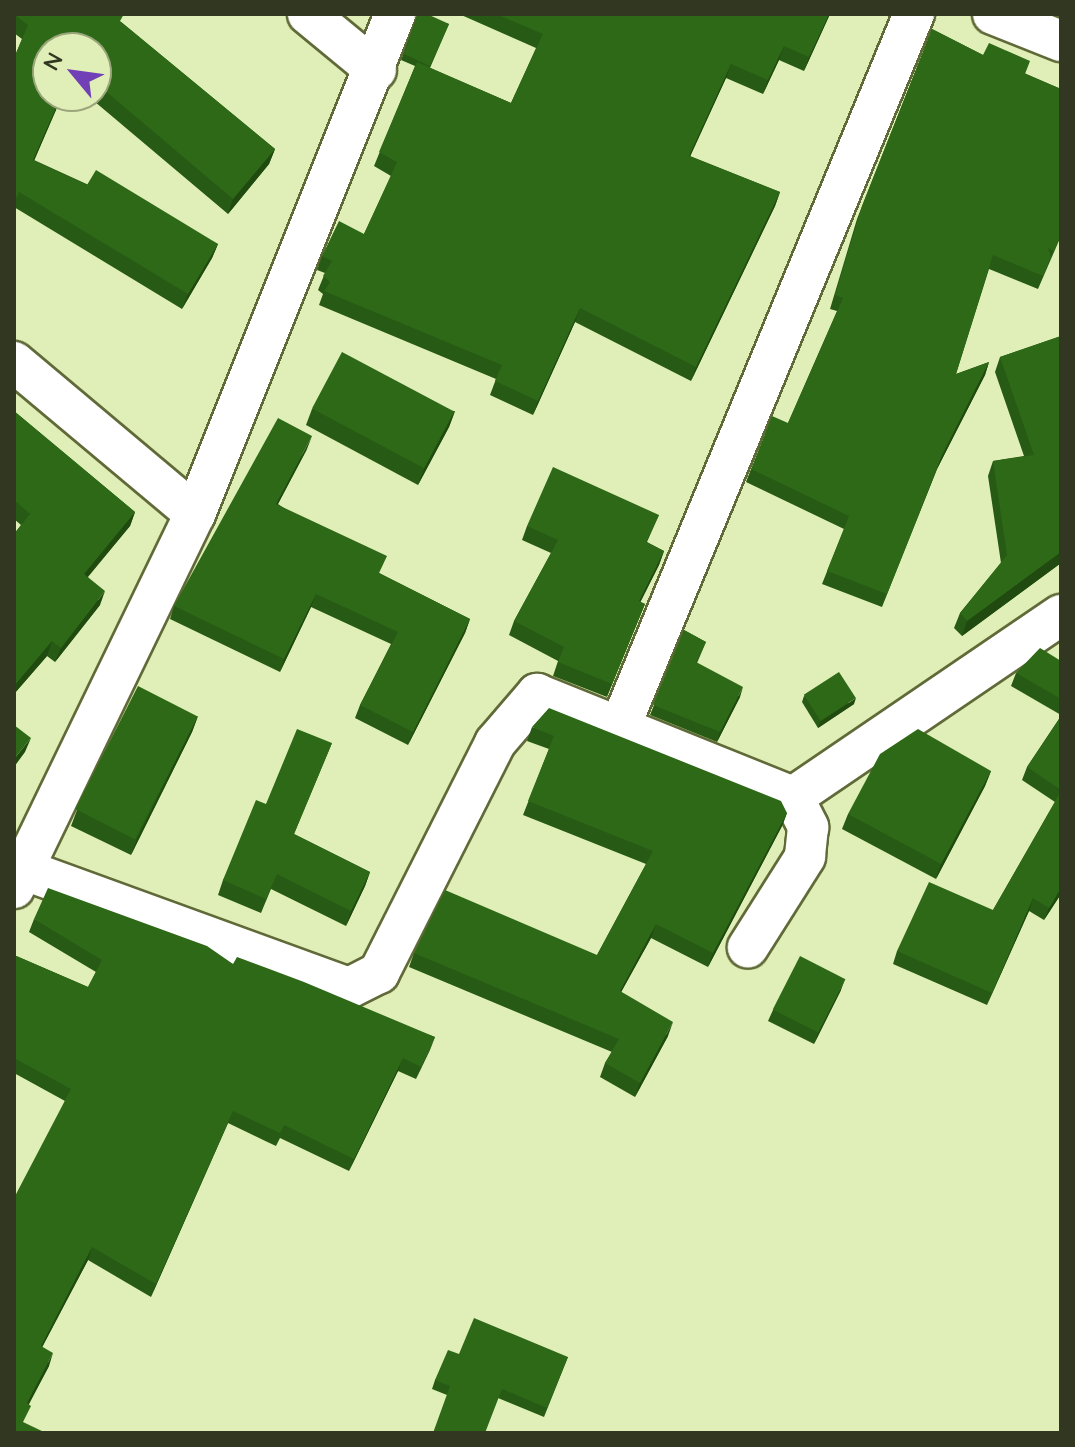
<!DOCTYPE html>
<style>
body{margin:0}
#map{position:relative;width:1075px;height:1447px;overflow:hidden;background:#e0eeb7;font-family:Quicksand,sans-serif}
div>[style]{position:absolute}
.roads{filter:drop-shadow(2px 0 #606a38) drop-shadow(-2px 0 #606a38) drop-shadow(0 2px #606a38) drop-shadow(0 -2px #606a38)}
.street>*{height:40px;margin:-20px;padding:0 20px;transform-origin:20px;border-radius:20px;background:#fff}
.wall>*{inset:0;background:#275a14}
.shaded-wall>*{inset:0;background:#204a10}
.building>*{inset:0;background:#2d6917;transform-origin:0 0}
span{translate:-50% -50%;white-space:nowrap;text-align:center;line-height:1.15;-webkit-text-stroke:8px #e0eeb7;paint-order:stroke}
.frame{position:absolute;inset:0;border:16px solid #323721;pointer-events:none}
.north{position:absolute;left:32px;top:32px;width:80px;height:80px;box-sizing:border-box;background:#e0eeb7;border:2px solid #9aa57b;border-radius:50%;rotate:299deg;font-size:22px;font-weight:700;line-height:32px;text-align:center;color:#323721}
.north::after{content:'';display:block;margin:auto;width:28px;height:36px;background:#713fb6;clip-path:polygon(50% 0,100% 100%,50% 72%,0 100%)}
</style>
<div id="map">
<div class="roads">
<div class="street">
<i style="left:308px;top:14px;width:88px;rotate:39.5deg"></i>
<i style="left:993px;top:14px;width:73px;rotate:21.7deg"></i>
<i style="left:14px;top:362px;width:236px;rotate:40deg"></i>
<i style="left:621px;top:724px;width:768px;rotate:-67.58deg"></i>
<i style="left:793px;top:797px;width:324px;rotate:-34.2deg"></i>
<i style="left:22px;top:869px;width:348px;rotate:20deg"></i>
<i style="left:349px;top:988px;width:34px;rotate:-27deg"></i>
<i style="left:379px;top:973px;width:258px;rotate:-63.2deg"></i>
<i style="left:495px;top:743px;width:65px;rotate:-49.4deg"></i>
<i style="left:537px;top:694px;width:276px;rotate:21.9deg"></i>
<i style="left:793px;top:797px;width:34px;rotate:63deg"></i>
<i style="left:808px;top:827px;width:30px;rotate:96deg"></i>
<i style="left:805px;top:857px;width:107px;rotate:122.3deg"></i>
<i style="left:14px;top:888px;width:415px;rotate:-64.2deg"></i>
<i style="left:195px;top:514px;width:539px;rotate:-68.2deg"></i>
</div>
</div>
<div class="wall">
<i style="clip-path:polygon(14px 14px,121px 22px,275px 149px,269px 164px,228px 214px,88px 96px,96px 96px,96px 48px,48px 48px,48px 96px,62px 96px,34px 160px,218px 244px,212px 258px,182px 309px,14px 207px,14px 58px,22px 39px,14px 33px)"></i>
<i style="clip-path:polygon(418px 14px,449px 24px,430px 68px,511px 103px,536px 48px,459px 14px,830px 14px,804px 71px,779px 60px,763px 94px,726px 78px,690px 156px,780px 192px,775px 206px,691px 381px,575px 322px,533px 415px,490px 395px,496px 379px,319px 305px,323px 294px,318px 290px,325px 273px,317px 270px,322px 256px,364px 234px,391px 176px,374px 166px,415px 66px,401px 60px)"></i>
<i style="clip-path:polygon(932px 29px,983px 55px,1061px 89px,1061px 236px,1038px 289px,989px 269px,956px 374px,989px 362px,985px 375px,937px 469px,882px 607px,822px 584px,844px 529px,746px 482px,751px 469px,788px 423px,837px 311px,830px 309px,857px 219px)"></i>
<i style="clip-path:polygon(1061px 336px,1061px 563px,962px 636px,954px 628px,960px 613px,1001px 563px,988px 476px,993px 461px,1024px 456px,995px 372px,1000px 357px)"></i>
<i style="clip-path:polygon(312px 409px,455px 411px,449px 427px,418px 485px,306px 425px)"></i>
<i style="clip-path:polygon(14px 411px,135px 512px,130px 526px,88px 577px,100px 605px,55px 662px,47px 656px,14px 694px,14px 534px,21px 525px,14px 519px)"></i>
<i style="clip-path:polygon(307px 449px,278px 504px,381px 574px,470px 619px,465px 633px,408px 745px,355px 718px,360px 705px,391px 644px,311px 607px,280px 672px,170px 619px,174px 606px)"></i>
<i style="clip-path:polygon(659px 515px,647px 542px,664px 551px,659px 565px,640px 602px,645px 604px,607px 697px,553px 676px,558px 661px,509px 635px,514px 621px,551px 553px,522px 540px,527px 526px)"></i>
<i style="clip-path:polygon(684px 630px,706px 642px,697px 663px,740px 697px,717px 742px,650px 715px)"></i>
<i style="clip-path:polygon(1061px 661px,1061px 715px,1011px 686px,1016px 673px)"></i>
<i style="clip-path:polygon(804px 696px,854px 704px,818px 728px,802px 702px)"></i>
<i style="clip-path:polygon(198px 716px,192px 732px,131px 855px,71px 826px,77px 810px)"></i>
<i style="clip-path:polygon(1061px 716px,1061px 894px,1044px 920px,1029px 911px,987px 1005px,893px 964px,897px 951px,993px 910px,1055px 802px,1022px 780px,1027px 767px)"></i>
<i style="clip-path:polygon(532px 727px,787px 813px,782px 826px,708px 967px,651px 938px,621px 992px,668px 1036px,635px 1097px,600px 1077px,605px 1063px,612px 1052px,409px 967px,414px 953px,597px 955px,646px 864px,523px 815px,549px 749px,527px 741px)"></i>
<i style="clip-path:polygon(332px 743px,294px 834px,370px 872px,365px 886px,346px 926px,271px 889px,261px 913px,218px 895px,223px 880px,266px 804px)"></i>
<i style="clip-path:polygon(991px 771px,985px 786px,936px 879px,842px 829px,848px 814px)"></i>
<i style="clip-path:polygon(34px 919px,233px 964px,435px 1037px,416px 1079px,398px 1071px,349px 1171px,280px 1138px,276px 1146px,228px 1123px,151px 1297px,88px 1260px,42px 1347px,49px 1366px,14px 1433px,65px 1101px,14px 1073px,14px 955px,88px 987px,96px 972px,29px 932px)"></i>
<i style="clip-path:polygon(841px 990px,814px 1044px,768px 1021px,773px 1010px)"></i>
<i style="clip-path:polygon(459px 1354px,568px 1357px,544px 1417px,498px 1398px,447px 1395px,432px 1389px,435px 1380px)"></i>
</div>
<div class="shaded-wall">
<i style="clip-path:polygon(829px 14px,830px 14px,804px 71px,809px 57px)"></i>
<i style="clip-path:polygon(784px 46px,779px 60px,763px 94px,768px 80px)"></i>
<i style="clip-path:polygon(731px 64px,726px 78px,684px 170px,689px 156px)"></i>
<i style="clip-path:polygon(61px 96px,62px 96px,28px 175px,33px 160px)"></i>
<i style="clip-path:polygon(275px 149px,269px 164px,228px 214px,233px 199px)"></i>
<i style="clip-path:polygon(780px 192px,775px 206px,691px 381px,696px 367px)"></i>
<i style="clip-path:polygon(218px 244px,212px 258px,182px 309px,188px 294px)"></i>
<i style="clip-path:polygon(580px 308px,575px 322px,533px 415px,538px 401px)"></i>
<i style="clip-path:polygon(989px 362px,985px 375px,937px 469px,882px 607px,942px 455px)"></i>
<i style="clip-path:polygon(455px 411px,449px 427px,418px 485px,424px 469px)"></i>
<i style="clip-path:polygon(312px 436px,307px 449px,271px 517px,276px 504px)"></i>
<i style="clip-path:polygon(135px 512px,130px 526px,78px 588px,84px 574px)"></i>
<i style="clip-path:polygon(664px 551px,659px 565px,634px 615px,639px 601px)"></i>
<i style="clip-path:polygon(1061px 552px,1061px 563px,962px 636px,967px 621px)"></i>
<i style="clip-path:polygon(105px 591px,100px 605px,55px 662px,61px 648px)"></i>
<i style="clip-path:polygon(316px 594px,311px 607px,280px 672px,284px 659px)"></i>
<i style="clip-path:polygon(470px 619px,465px 633px,408px 745px,413px 732px)"></i>
<i style="clip-path:polygon(52px 641px,47px 656px,14px 694px,14px 686px)"></i>
<i style="clip-path:polygon(743px 687px,740px 697px,717px 742px,720px 732px)"></i>
<i style="clip-path:polygon(856px 698px,854px 704px,818px 728px,820px 722px)"></i>
<i style="clip-path:polygon(198px 716px,192px 732px,131px 855px,137px 839px)"></i>
<i style="clip-path:polygon(31px 738px,25px 752px,14px 767px,14px 759px)"></i>
<i style="clip-path:polygon(991px 771px,985px 786px,936px 879px,941px 864px)"></i>
<i style="clip-path:polygon(787px 813px,782px 826px,708px 967px,713px 953px)"></i>
<i style="clip-path:polygon(370px 872px,365px 886px,346px 926px,351px 911px)"></i>
<i style="clip-path:polygon(1061px 888px,1061px 894px,1044px 920px,1049px 908px)"></i>
<i style="clip-path:polygon(1033px 898px,1029px 911px,987px 1005px,992px 993px)"></i>
<i style="clip-path:polygon(656px 924px,651px 938px,614px 1005px,620px 991px)"></i>
<i style="clip-path:polygon(845px 979px,841px 990px,814px 1044px,818px 1033px)"></i>
<i style="clip-path:polygon(673px 1022px,668px 1036px,635px 1097px,640px 1083px)"></i>
<i style="clip-path:polygon(435px 1037px,430px 1050px,416px 1079px,421px 1067px)"></i>
<i style="clip-path:polygon(403px 1058px,398px 1071px,349px 1171px,354px 1159px)"></i>
<i style="clip-path:polygon(233px 1111px,228px 1123px,151px 1297px,156px 1284px)"></i>
<i style="clip-path:polygon(92px 1247px,88px 1260px,36px 1359px,41px 1346px)"></i>
<i style="clip-path:polygon(53px 1353px,49px 1366px,22px 1416px,27px 1403px)"></i>
</div>
<div class="building">
<i style="clip-path:polygon(14px 14px,124px 14px,120px 21px,275px 149px,233px 199px,96px 83px,96px 48px,48px 48px,48px 96px,61px 96px,33px 160px,87px 185px,96px 170px,218px 244px,188px 294px,19px 192px,14px 203px,14px 58px,28px 25px)"></i>
<i style="clip-path:polygon(418px 14px,427px 14px,449px 24px,430px 66px,404px 54px)"></i>
<i style="clip-path:polygon(496px 14px,829px 14px,809px 57px,784px 46px,768px 80px,731px 64px,689px 156px,780px 192px,696px 367px,580px 308px,538px 401px,495px 381px,502px 365px,324px 291px,330px 282px,323px 276px,332px 261px,322px 256px,339px 221px,364px 234px,397px 162px,379px 152px,417px 62px,511px 103px,543px 34px)"></i>
<i style="clip-path:polygon(932px 29px,983px 55px,989px 43px,1030px 61px,1025px 74px,1061px 89px,1061px 234px,1054px 251px,1048px 248px,1051px 257px,1043px 276px,993px 255px,956px 374px,989px 362px,942px 455px,887px 594px,827px 571px,849px 516px,751px 469px,772px 416px,788px 423px,843px 298px,835px 295px,862px 206px)"></i>
<i style="clip-path:polygon(1061px 336px,1061px 552px,967px 621px,960px 613px,1007px 555px,993px 461px,1034px 455px,1000px 357px)"></i>
<i style="left:342px;top:352px;width:127px;height:64px;rotate:28deg"></i>
<i style="clip-path:polygon(14px 411px,135px 512px,84px 574px,105px 591px,61px 648px,52px 641px,14px 686px,14px 534px,30px 514px,14px 500px)"></i>
<i style="clip-path:polygon(278px 418px,312px 436px,276px 504px,387px 556px,379px 573px,470px 619px,413px 732px,360px 705px,398px 632px,316px 594px,284px 659px,174px 606px)"></i>
<i style="clip-path:polygon(553px 467px,659px 515px,646px 542px,664px 551px,639px 601px,645px 604px,612px 684px,558px 662px,564px 647px,514px 621px,558px 540px,527px 526px)"></i>
<i style="clip-path:polygon(684px 630px,706px 642px,696px 662px,743px 687px,720px 732px,653px 705px)"></i>
<i style="clip-path:polygon(1040px 648px,1061px 661px,1061px 699px,1016px 673px)"></i>
<i style="left:839px;top:672px;width:31px;height:42px;rotate:57deg"></i>
<i style="left:138px;top:686px;width:67px;height:138px;rotate:27deg"></i>
<i style="clip-path:polygon(549px 708px,781px 801px,787px 813px,713px 953px,656px 924px,620px 991px,673px 1022px,640px 1083px,605px 1063px,619px 1039px,414px 953px,445px 890px,597px 955px,653px 851px,528px 801px,554px 736px,532px 727px)"></i>
<i style="clip-path:polygon(1061px 716px,1061px 790px,1027px 767px)"></i>
<i style="clip-path:polygon(14px 725px,31px 738px,14px 759px)"></i>
<i style="clip-path:polygon(297px 729px,332px 743px,294px 834px,370px 872px,351px 911px,277px 874px,266px 899px,223px 880px,256px 800px,266px 804px)"></i>
<i style="clip-path:polygon(918px 729px,991px 771px,941px 864px,848px 814px,880px 754px)"></i>
<i style="clip-path:polygon(1061px 791px,1061px 888px,1049px 908px,1033px 898px,992px 993px,897px 951px,929px 882px,993px 910px)"></i>
<i style="clip-path:polygon(48px 888px,207px 946px,233px 964px,237px 957px,304px 982px,435px 1037px,421px 1067px,403px 1058px,354px 1159px,284px 1125px,280px 1133px,233px 1111px,156px 1284px,92px 1247px,41px 1346px,53px 1353px,27px 1403px,31px 1406px,23px 1422px,46px 1433px,14px 1433px,14px 1198px,71px 1089px,14px 1058px,14px 955px,88px 987px,102px 960px,34px 919px)"></i>
<i style="left:800px;top:956px;width:51px;height:60px;rotate:27deg"></i>
<i style="clip-path:polygon(474px 1318px,568px 1357px,547px 1408px,502px 1389px,485px 1433px,433px 1433px,450px 1386px,435px 1380px,448px 1350px,459px 1354px)"></i>
</div>
<div class="frame"></div>
<div class="north">N</div>
</div>
